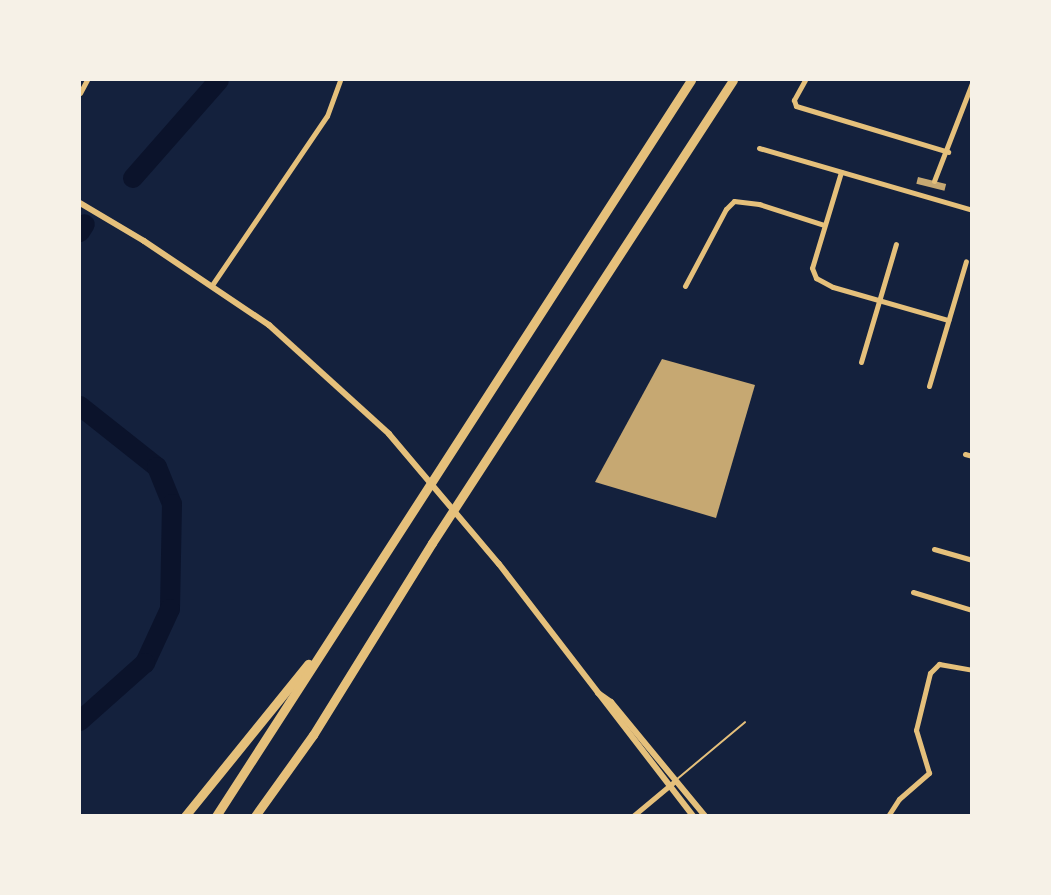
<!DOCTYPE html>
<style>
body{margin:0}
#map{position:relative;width:1051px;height:895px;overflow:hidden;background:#14213d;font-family:Overpass,sans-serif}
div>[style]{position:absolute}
.river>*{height:20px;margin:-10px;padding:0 10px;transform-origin:10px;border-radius:10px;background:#0b132b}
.building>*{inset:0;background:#c6a872;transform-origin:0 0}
.service>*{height:2px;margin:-1px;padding:0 1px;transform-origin:1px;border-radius:1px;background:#e5c07b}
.minor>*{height:5px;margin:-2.5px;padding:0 2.5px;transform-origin:2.5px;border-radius:2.5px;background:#e5c07b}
.tertiary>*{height:6px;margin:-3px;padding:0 3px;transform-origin:3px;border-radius:3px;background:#e5c07b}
.motorway>*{height:9px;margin:-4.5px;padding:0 4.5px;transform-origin:4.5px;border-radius:4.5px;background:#e5c07b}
span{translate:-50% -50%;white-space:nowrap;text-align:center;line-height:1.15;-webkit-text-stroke:4.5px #f6f1e7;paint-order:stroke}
.frame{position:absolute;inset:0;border:81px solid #f6f1e7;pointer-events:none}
</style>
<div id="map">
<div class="river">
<i style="left:133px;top:178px;width:130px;rotate:-48.7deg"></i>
<i style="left:80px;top:232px;width:9px;rotate:-58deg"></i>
<i style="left:80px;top:406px;width:98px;rotate:38.4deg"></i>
<i style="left:157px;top:467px;width:40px;rotate:68deg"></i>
<i style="left:172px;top:504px;width:105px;rotate:91.1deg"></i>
<i style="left:170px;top:609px;width:60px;rotate:114.8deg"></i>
<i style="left:145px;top:663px;width:87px;rotate:138.3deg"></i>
</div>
<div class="building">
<i style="left:918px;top:177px;width:29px;height:7px;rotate:14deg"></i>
<i style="clip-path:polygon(662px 359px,755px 385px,716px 518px,595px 482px)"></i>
</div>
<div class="service">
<i style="left:676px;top:780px;width:90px;rotate:-40deg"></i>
</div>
<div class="minor">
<i style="left:805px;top:80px;width:23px;rotate:119deg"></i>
<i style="left:794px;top:100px;width:6px;rotate:72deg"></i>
<i style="left:796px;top:106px;width:159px;rotate:16.8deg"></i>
<i style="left:80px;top:93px;width:15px;rotate:-62deg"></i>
<i style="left:759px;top:148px;width:222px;rotate:16.2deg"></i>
<i style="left:841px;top:172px;width:100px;rotate:106.8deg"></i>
<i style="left:812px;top:268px;width:11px;rotate:68deg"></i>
<i style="left:816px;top:278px;width:19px;rotate:28deg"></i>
<i style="left:833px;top:287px;width:120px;rotate:16deg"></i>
<i style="left:934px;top:181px;width:105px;rotate:-68.8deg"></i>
<i style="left:212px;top:285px;width:204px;rotate:-55.8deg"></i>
<i style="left:327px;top:116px;width:38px;rotate:-70deg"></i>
<i style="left:685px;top:286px;width:87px;rotate:-62deg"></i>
<i style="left:726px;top:209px;width:11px;rotate:-45deg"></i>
<i style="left:734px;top:201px;width:25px;rotate:7deg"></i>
<i style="left:759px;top:204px;width:68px;rotate:17.9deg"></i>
<i style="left:861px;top:362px;width:123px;rotate:-73.5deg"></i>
<i style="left:929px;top:386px;width:130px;rotate:-73.5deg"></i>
<i style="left:965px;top:454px;width:7px;rotate:16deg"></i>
<i style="left:934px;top:549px;width:40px;rotate:16deg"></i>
<i style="left:913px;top:592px;width:62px;rotate:17deg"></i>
<i style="left:633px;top:816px;width:55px;rotate:-39.8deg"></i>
<i style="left:888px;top:816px;width:20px;rotate:-57deg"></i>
<i style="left:899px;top:799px;width:40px;rotate:-41deg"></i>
<i style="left:929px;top:773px;width:45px;rotate:-106.8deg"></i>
<i style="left:916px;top:730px;width:59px;rotate:-76.2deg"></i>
<i style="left:930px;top:673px;width:13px;rotate:-45deg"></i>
<i style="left:939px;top:664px;width:34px;rotate:10deg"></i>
</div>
<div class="tertiary">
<i style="left:80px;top:203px;width:74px;rotate:30.7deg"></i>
<i style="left:144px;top:241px;width:151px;rotate:33.9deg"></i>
<i style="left:269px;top:325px;width:162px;rotate:42.2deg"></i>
<i style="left:389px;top:434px;width:170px;rotate:49.8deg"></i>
<i style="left:499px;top:564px;width:318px;rotate:52.4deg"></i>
<i style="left:598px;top:693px;width:16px;rotate:35deg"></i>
<i style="left:611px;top:702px;width:148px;rotate:50.5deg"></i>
</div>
<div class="motorway">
<i style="left:185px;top:816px;width:196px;rotate:-51deg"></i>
<i style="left:216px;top:816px;width:876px;rotate:-57.16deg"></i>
<i style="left:255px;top:816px;width:100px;rotate:-54.4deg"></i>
<i style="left:313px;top:735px;width:226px;rotate:-58.2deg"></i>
<i style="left:432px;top:543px;width:552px;rotate:-56.97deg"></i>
</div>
<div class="frame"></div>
</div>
